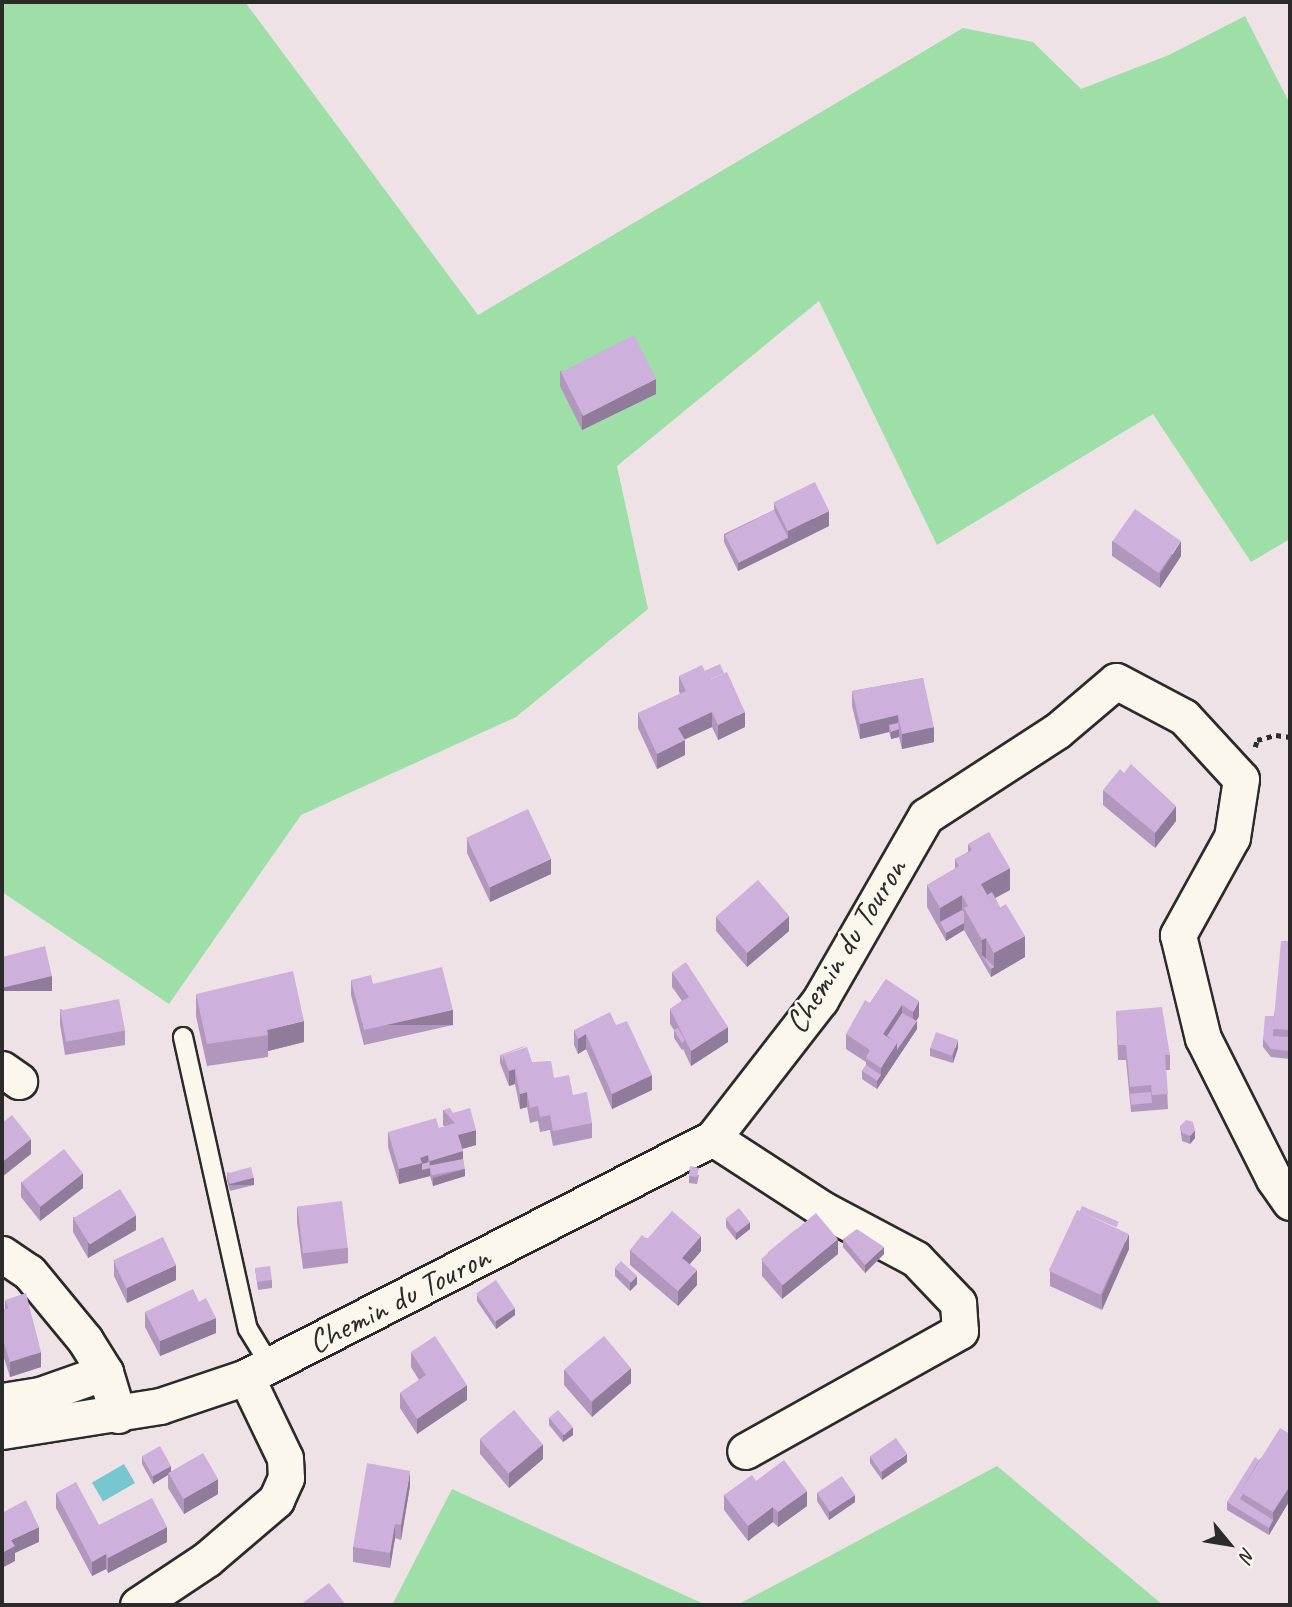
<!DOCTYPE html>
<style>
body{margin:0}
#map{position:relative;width:1292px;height:1607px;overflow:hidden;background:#eee2e7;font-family:Caveat,sans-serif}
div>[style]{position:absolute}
.green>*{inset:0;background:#9edea7}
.water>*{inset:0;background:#76c7cf;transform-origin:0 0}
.path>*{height:4.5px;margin-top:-2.25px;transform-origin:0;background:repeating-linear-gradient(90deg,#2b2b2b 0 5px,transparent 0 10px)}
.roads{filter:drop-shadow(2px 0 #2b2b2b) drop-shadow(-2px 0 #2b2b2b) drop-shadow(0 2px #2b2b2b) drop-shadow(0 -2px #2b2b2b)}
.service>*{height:18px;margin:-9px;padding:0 9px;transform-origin:9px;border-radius:9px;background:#fbf7ec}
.minor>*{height:35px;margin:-17.5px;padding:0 17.5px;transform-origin:17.5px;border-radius:17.5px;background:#fbf7ec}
.wall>*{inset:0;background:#b197bd}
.shaded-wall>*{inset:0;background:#907b9a;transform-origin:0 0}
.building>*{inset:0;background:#ceb0dc;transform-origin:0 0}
span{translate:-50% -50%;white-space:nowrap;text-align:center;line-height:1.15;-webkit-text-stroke:5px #fbf7ec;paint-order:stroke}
.street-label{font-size:33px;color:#2b2b2b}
.frame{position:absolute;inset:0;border:4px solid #2b2b2b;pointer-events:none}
.north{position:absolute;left:1194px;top:1509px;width:70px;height:70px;-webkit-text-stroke:5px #fbf7ec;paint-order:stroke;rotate:120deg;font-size:19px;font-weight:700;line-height:28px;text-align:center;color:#2b2b2b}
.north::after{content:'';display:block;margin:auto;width:24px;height:32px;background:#2b2b2b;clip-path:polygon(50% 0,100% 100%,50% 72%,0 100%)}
</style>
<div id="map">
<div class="green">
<i style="clip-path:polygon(2px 2px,245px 2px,478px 315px,963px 28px,1033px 42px,1081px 89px,1169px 55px,1245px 16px,1290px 104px,1290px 539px,1251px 562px,1153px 414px,937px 545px,819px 301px,617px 466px,648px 609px,516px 717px,301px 815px,169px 1004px,2px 892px)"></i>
<i style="clip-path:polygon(997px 1466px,1163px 1605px,737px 1605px,813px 1565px)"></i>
<i style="clip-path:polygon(452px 1489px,706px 1605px,392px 1605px)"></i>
</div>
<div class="water">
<i style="left:124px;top:1464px;width:22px;height:37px;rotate:60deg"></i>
</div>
<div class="path">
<i style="left:1255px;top:747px;width:7px;rotate:-74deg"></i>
<i style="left:1257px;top:740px;width:20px;rotate:-15deg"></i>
<i style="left:1276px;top:735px;width:14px;rotate:8deg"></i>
</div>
<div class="roads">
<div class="service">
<i style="left:183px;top:1037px;width:299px;rotate:77.5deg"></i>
<i style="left:248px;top:1329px;width:42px;rotate:58.6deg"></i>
</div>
<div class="minor">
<i style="left:2px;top:1069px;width:21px;rotate:35deg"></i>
<i style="left:713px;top:1138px;width:132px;rotate:33deg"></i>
<i style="left:824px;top:1210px;width:104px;rotate:28deg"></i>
<i style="left:916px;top:1259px;width:61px;rotate:46.3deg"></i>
<i style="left:958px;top:1303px;width:28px;rotate:86deg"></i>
<i style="left:960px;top:1331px;width:246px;rotate:150.8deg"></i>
<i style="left:2px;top:1254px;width:32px;rotate:34deg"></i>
<i style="left:29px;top:1272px;width:88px;rotate:50.5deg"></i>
<i style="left:85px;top:1340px;width:38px;rotate:58deg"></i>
<i style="left:105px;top:1372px;width:45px;rotate:73.2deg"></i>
<i style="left:2px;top:1401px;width:38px;rotate:-9deg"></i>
<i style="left:40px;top:1395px;width:69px;rotate:-19.5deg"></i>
<i style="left:2px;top:1431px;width:160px;rotate:-9deg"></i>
<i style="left:160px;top:1406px;width:91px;rotate:-18.6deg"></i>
<i style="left:246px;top:1377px;width:525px;rotate:-27.1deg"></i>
<i style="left:713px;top:1138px;width:175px;rotate:-52.2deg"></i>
<i style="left:820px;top:1000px;width:212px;rotate:-60.1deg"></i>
<i style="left:926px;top:816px;width:156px;rotate:-33deg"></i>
<i style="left:1057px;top:731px;width:77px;rotate:-40.3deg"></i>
<i style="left:1116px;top:681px;width:77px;rotate:27.9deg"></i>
<i style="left:1184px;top:717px;width:84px;rotate:47.4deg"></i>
<i style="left:1241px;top:779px;width:59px;rotate:98.8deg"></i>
<i style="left:1232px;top:837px;width:112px;rotate:118.9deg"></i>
<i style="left:1178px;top:935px;width:106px;rotate:76.4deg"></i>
<i style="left:1203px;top:1038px;width:158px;rotate:63.3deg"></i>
<i style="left:1274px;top:1179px;width:28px;rotate:55deg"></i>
<i style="left:138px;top:1605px;width:83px;rotate:-33.7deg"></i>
<i style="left:207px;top:1559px;width:91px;rotate:-40.5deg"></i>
<i style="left:276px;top:1500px;width:24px;rotate:-66deg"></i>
<i style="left:286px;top:1478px;width:20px;rotate:-93deg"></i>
<i style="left:285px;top:1458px;width:90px;rotate:-115.7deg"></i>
</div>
</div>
<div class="wall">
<i style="clip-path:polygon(560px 371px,656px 394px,582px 430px,560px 386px)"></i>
<i style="clip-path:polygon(774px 502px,829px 526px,738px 571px,724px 542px,724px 534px,774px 510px)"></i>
<i style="clip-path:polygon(1112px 541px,1181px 556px,1160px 588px,1112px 556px)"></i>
<i style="clip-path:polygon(704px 671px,745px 727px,718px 740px,712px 727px,684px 740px,685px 755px,657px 769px,638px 728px,638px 713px,680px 694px,679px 691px,679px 676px)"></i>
<i style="clip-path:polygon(923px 678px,934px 742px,902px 749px,899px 737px,891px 739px,889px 732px,860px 739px,852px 706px,852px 691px)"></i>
<i style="clip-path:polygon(1103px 790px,1176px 821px,1155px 848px,1103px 805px)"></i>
<i style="clip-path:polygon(467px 838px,551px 874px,490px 902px,467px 853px)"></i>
<i style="clip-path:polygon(968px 844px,1010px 890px,995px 898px,1025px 957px,991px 977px,964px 930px,946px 941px,927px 907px,927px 885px,955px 869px,955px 859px,968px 852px)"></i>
<i style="clip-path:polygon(716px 917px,789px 931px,747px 967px,716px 931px)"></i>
<i style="clip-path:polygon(1290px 917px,1290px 1059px,1271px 1057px,1263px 1047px,1263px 1039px,1274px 1016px,1288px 941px)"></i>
<i style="clip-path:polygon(672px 972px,728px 1042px,691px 1066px,683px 1049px,682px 1050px,674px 1038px,674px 1030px,670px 1024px,670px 1009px,682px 1001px,672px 987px)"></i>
<i style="clip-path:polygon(886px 979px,919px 1016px,916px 1021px,917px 1029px,877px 1089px,862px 1079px,862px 1071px,866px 1065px,866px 1062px,846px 1049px,846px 1034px,870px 1003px)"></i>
<i style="clip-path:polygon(351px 980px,373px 984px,453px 1025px,364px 1045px,351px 995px)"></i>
<i style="clip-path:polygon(196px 994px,304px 1042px,268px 1051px,268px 1057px,207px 1066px,196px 1016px)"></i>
<i style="clip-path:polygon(60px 1009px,125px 1030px,125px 1045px,65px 1055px,60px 1024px)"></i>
<i style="clip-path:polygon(1116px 1011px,1170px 1055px,1170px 1070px,1166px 1070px,1168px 1109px,1131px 1112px,1126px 1060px,1118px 1060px)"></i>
<i style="clip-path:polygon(616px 1025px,652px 1090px,612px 1109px,586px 1049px,578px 1054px,574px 1045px,574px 1030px)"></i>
<i style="clip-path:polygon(930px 1048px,958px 1048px,953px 1063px,930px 1056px)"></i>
<i style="clip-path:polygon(500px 1055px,532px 1062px,554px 1078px,573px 1095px,592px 1123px,592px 1138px,553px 1146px,550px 1130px,540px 1132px,538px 1121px,530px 1123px,527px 1107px,520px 1109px,515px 1084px,509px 1086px,500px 1063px)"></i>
<i style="clip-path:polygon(443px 1110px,453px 1113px,476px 1145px,462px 1149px,465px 1176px,433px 1186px,430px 1176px,399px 1184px,388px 1147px,388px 1132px,439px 1128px,445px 1127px,443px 1125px)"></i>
<i style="clip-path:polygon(1180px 1126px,1195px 1138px,1190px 1144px,1182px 1141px)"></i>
<i style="clip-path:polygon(227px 1172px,254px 1185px,230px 1191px,227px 1180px)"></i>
<i style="clip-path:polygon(699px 1175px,697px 1184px,689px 1183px,689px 1176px)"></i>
<i style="clip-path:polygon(21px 1182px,83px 1188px,40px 1221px,21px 1197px)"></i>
<i style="clip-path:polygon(297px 1207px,348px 1248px,348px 1263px,303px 1269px,297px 1222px)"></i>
<i style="clip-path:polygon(73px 1217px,136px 1230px,88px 1258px,73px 1232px)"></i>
<i style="clip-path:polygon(726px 1219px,750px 1229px,736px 1240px,726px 1227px)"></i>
<i style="clip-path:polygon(1119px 1229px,1129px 1249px,1102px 1310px,1050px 1286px,1050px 1271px)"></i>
<i style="clip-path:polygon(646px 1238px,701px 1251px,690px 1264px,697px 1285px,678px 1306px,630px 1265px,630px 1250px)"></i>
<i style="clip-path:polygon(843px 1239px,884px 1254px,865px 1273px,843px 1247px)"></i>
<i style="clip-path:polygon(768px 1252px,838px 1254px,782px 1299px,762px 1276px,762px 1261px,768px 1255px)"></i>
<i style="clip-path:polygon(114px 1261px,176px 1280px,127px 1303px,114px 1276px)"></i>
<i style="clip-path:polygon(255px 1268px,272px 1280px,272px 1288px,258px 1290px)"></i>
<i style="clip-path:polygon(615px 1268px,637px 1284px,630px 1291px,615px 1276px)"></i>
<i style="clip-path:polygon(477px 1294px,515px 1315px,496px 1329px,477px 1301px)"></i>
<i style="clip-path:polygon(5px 1300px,41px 1367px,10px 1377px,2px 1352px,2px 1310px,5px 1309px)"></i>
<i style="clip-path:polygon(199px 1302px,216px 1333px,160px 1356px,145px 1327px,145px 1312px)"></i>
<i style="clip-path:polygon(411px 1352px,467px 1400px,417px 1434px,400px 1408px,400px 1393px,419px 1380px,411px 1367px)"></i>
<i style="clip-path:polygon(564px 1370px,631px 1383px,592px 1417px,564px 1385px)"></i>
<i style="clip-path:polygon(549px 1418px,573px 1435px,563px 1442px,549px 1425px)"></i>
<i style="clip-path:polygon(1290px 1434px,1290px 1500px,1269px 1535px,1227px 1510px,1227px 1502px,1259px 1460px)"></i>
<i style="clip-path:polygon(480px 1439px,543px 1459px,509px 1488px,480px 1454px)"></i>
<i style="clip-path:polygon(142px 1456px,171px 1471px,218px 1494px,184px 1514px,168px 1488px,168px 1475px,153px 1484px,142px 1464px)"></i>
<i style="clip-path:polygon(870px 1456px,907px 1462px,882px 1480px,870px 1463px)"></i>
<i style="clip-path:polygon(756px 1481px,807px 1506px,778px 1527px,773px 1522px,748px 1541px,724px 1510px,724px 1495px)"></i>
<i style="clip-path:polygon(410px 1486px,401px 1540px,395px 1538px,390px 1568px,353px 1562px,353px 1547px)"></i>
<i style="clip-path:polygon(56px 1493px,99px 1525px,167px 1542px,108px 1573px,106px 1569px,92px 1576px,56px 1508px)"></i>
<i style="clip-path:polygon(817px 1493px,855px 1502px,829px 1520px,817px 1501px)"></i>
</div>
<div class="shaded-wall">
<i style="clip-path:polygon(656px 379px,656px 394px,582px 430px,582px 415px)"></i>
<i style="clip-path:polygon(829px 511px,829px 526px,738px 571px,738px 563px,788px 538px,788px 531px)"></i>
<i style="clip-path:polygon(1181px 541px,1181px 556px,1160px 588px,1160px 574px)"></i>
<i style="clip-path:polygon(712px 712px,712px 727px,678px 742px,678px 728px)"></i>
<i style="clip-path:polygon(745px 712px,745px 727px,718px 740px,718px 725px)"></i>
<i style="clip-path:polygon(898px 715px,898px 730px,899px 729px,899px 737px,891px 739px,891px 732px,889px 725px,889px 732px,860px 739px,860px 724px)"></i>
<i style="clip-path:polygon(934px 727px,934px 742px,902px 749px,902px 734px)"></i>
<i style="clip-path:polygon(685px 740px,685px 755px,657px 769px,657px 754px)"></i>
<i style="clip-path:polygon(1176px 806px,1176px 821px,1155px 848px,1155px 833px)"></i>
<i style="clip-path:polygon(551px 859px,551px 874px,490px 902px,490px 887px)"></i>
<i style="clip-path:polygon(1010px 868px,1010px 890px,984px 904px,981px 884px)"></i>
<i style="clip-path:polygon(962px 895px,962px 917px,940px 922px,940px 908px)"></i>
<i style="clip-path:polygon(789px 916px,789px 931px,747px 967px,747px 952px)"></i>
<i style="clip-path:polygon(964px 923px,964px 930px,946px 941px,946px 933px)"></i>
<i style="clip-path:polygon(1025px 936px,1025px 957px,991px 977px,991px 969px,994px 967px,994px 953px)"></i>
<i style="clip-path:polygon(986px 938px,986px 960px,982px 955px,982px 940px)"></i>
<i style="left:52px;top:976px;width:15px;height:51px;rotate:90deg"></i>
<i style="clip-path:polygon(919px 1001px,919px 1016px,913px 1027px,913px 1012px)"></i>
<i style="clip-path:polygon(902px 1005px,902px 1020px,887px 1044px,883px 1034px)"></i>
<i style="left:453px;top:1010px;width:15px;height:91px;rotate:90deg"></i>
<i style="clip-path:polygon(304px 1021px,304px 1042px,268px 1051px,268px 1035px,267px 1030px)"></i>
<i style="clip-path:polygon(917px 1021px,917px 1029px,881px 1083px,881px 1068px,897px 1043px)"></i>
<i style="clip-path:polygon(728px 1027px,728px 1042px,691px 1066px,691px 1051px)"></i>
<i style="clip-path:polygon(586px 1034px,586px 1049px,578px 1054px,578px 1039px)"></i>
<i style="clip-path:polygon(958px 1040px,958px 1048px,953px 1063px,953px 1055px)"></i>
<i style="clip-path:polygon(515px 1069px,515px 1084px,509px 1086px,509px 1071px)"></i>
<i style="clip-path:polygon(652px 1075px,652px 1090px,612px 1109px,612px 1094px)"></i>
<i style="clip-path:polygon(881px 1075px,881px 1083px,877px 1089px,877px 1081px)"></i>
<i style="clip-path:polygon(527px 1092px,527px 1107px,520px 1109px,520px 1094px)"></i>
<i style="clip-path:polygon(476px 1130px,476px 1145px,458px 1150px,458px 1135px)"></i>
<i style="clip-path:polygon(1195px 1130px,1195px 1138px,1190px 1144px,1190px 1136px)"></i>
<i style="clip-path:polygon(31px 1139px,31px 1154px,2px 1177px,2px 1162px)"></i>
<i style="clip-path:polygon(463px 1151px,463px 1166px,430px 1168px,430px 1161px)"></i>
<i style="clip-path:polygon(428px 1155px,428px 1169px,430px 1168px,430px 1176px,399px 1184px,399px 1169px,420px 1158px)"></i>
<i style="clip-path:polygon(465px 1169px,465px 1176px,433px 1186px,433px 1178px)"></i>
<i style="clip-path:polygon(83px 1173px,83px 1188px,40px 1221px,40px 1206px)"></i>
<i style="left:254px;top:1178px;width:7px;height:25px;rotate:90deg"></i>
<i style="clip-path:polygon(136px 1215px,136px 1230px,88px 1258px,88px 1243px)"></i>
<i style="clip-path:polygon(750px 1222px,750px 1229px,736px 1240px,736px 1233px)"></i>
<i style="clip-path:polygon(1129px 1234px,1129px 1249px,1102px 1310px,1102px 1295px)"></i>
<i style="clip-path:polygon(701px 1236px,701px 1251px,682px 1273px,682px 1258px)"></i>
<i style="clip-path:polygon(838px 1239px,838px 1254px,782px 1299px,782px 1284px)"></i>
<i style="clip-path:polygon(884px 1247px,884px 1254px,865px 1273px,865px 1265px)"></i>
<i style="clip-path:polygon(176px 1265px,176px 1280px,127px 1303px,127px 1288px)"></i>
<i style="clip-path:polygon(697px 1270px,697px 1285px,678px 1306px,678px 1291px)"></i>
<i style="clip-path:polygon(637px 1276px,637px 1284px,630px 1291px,630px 1283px)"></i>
<i style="clip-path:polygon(515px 1308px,515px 1315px,496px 1329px,496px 1321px)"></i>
<i style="clip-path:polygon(216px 1318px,216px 1333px,160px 1356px,160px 1341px)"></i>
<i style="clip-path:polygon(41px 1352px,41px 1367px,10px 1377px,10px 1362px)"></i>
<i style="clip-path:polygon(631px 1368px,631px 1383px,592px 1417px,592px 1402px)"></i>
<i style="clip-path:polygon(467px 1385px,467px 1400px,417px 1434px,417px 1419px)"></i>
<i style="clip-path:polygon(573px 1427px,573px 1435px,563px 1442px,563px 1435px)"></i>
<i style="clip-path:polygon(543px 1444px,543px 1459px,509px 1488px,509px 1473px)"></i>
<i style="clip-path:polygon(907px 1454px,907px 1462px,882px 1480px,882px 1472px)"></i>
<i style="clip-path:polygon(171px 1466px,171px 1473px,168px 1473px,168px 1475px,153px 1484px,153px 1476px)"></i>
<i style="clip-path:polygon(410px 1471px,410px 1486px,401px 1540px,401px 1525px)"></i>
<i style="clip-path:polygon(218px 1479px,218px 1494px,184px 1514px,184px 1499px)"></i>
<i style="clip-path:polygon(1290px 1486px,1290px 1500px,1269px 1535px,1269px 1528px,1273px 1520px,1273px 1512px)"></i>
<i style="clip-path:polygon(807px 1491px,807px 1506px,778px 1527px,778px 1512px)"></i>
<i style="clip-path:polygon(855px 1495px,855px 1502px,829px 1520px,829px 1512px)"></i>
<i style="clip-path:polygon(773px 1507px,773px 1522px,748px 1541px,748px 1526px)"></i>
<i style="clip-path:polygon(395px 1524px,395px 1538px,390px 1568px,390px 1553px)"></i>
<i style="clip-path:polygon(39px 1527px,39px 1542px,15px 1553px,15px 1561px,2px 1568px,2px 1553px,11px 1540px)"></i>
<i style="clip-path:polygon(167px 1527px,167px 1542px,108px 1573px,108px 1558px)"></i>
<i style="clip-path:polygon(106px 1554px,106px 1569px,92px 1576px,92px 1562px)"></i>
</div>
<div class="building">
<i style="left:634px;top:335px;width:49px;height:82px;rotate:63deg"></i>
<i style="left:815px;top:482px;width:32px;height:46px;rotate:64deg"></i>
<i style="left:1135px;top:509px;width:56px;height:39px;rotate:35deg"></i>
<i style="left:774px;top:510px;width:31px;height:55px;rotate:63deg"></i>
<i style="left:720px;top:664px;width:10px;height:17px;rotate:66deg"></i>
<i style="clip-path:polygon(702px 665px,709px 680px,727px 672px,745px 712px,718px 725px,712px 712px,678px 728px,685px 740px,657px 754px,638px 713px,686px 691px,679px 676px)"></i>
<i style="clip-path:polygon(923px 678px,934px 727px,902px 734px,898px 715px,860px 724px,852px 691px)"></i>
<i style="clip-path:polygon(898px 723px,899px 729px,891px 732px,889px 725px)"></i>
<i style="clip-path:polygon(1131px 764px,1176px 806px,1155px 833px,1103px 790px,1120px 769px,1124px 773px)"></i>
<i style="left:528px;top:809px;width:55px;height:68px;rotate:65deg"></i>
<i style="clip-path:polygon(989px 832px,1010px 868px,981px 884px,996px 910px,1006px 904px,1025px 936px,994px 953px,986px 938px,982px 940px,964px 908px,968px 906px,962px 895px,940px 908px,927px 885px,959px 866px,955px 859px,972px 850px,968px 844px)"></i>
<i style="left:758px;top:880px;width:48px;height:56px;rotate:49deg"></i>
<i style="clip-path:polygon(992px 892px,1000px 907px,996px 910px,987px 895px)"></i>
<i style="clip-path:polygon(962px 910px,964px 912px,964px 923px,946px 933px,940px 922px)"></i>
<i style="clip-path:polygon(1290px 917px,1290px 1030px,1273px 1029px,1281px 941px,1288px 941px)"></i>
<i style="clip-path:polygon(45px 946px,52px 976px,2px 988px,2px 957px)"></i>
<i style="clip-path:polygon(982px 955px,994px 967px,991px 969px)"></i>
<i style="clip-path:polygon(686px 962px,728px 1027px,691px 1051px,670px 1009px,689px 997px,672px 972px)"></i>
<i style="clip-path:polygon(442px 967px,453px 1010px,364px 1030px,351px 980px,371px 975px,373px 984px)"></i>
<i style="clip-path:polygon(293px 971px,304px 1021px,267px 1030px,268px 1035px,207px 1044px,196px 994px)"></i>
<i style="clip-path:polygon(886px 979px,919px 1001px,913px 1012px,902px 1005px,883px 1034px,897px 1043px,881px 1068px,866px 1058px,870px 1050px,846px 1034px,865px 1000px,870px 1003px)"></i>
<i style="left:119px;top:999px;width:32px;height:60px;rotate:79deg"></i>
<i style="clip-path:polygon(1162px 1007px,1170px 1055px,1165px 1055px,1168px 1094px,1152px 1095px,1151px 1085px,1130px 1087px,1126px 1045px,1118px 1045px,1116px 1011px)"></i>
<i style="clip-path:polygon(610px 1012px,616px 1025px,627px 1021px,652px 1075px,612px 1094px,586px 1034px,578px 1039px,574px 1030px)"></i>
<i style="clip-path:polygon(902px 1013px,917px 1021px,897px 1050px,897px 1043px,887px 1036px)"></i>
<i style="clip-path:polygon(1265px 1016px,1274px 1016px,1273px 1036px,1290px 1037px,1290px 1051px,1271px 1049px,1263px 1039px)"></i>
<i style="clip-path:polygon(678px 1028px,685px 1040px,682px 1043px,674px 1030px)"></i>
<i style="left:936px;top:1032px;width:23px;height:17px;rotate:20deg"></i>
<i style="clip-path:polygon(524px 1046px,524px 1047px,503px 1055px,503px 1062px,500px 1055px)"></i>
<i style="clip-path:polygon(527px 1047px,532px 1062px,551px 1061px,554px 1078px,569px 1075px,573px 1095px,587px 1092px,592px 1123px,553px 1131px,550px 1115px,540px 1117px,538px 1106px,530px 1108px,527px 1092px,520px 1094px,515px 1069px,509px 1071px,503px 1055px)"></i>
<i style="left:866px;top:1065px;width:18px;height:7px;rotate:34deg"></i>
<i style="left:1151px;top:1092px;width:11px;height:21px;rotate:85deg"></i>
<i style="clip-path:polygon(450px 1108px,453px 1113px,470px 1108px,476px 1130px,458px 1135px,463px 1151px,430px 1161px,428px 1155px,420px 1158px,422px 1163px,399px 1169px,388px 1132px,436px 1118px,439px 1128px,455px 1123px,443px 1110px)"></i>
<i style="clip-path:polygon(12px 1115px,31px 1139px,2px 1162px,2px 1123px)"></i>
<i style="clip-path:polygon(1186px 1120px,1193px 1122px,1195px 1130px,1190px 1136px,1182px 1133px,1180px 1126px)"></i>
<i style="left:64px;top:1149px;width:31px;height:54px;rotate:52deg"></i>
<i style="left:463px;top:1159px;width:10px;height:34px;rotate:79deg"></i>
<i style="clip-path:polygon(429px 1162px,430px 1168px,422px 1170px,422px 1164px)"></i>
<i style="clip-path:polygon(690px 1166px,699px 1168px,697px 1177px,689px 1176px)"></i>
<i style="left:251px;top:1167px;width:11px;height:25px;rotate:75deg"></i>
<i style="left:120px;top:1189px;width:31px;height:55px;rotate:58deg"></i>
<i style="left:342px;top:1201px;width:47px;height:45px;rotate:83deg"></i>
<i style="left:1082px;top:1206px;width:40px;height:6px;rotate:23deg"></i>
<i style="left:739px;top:1208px;width:18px;height:17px;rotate:52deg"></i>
<i style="left:1077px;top:1210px;width:57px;height:67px;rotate:25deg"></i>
<i style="clip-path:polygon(672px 1211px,701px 1236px,682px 1258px,697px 1270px,678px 1291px,630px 1250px,642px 1235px,647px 1239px)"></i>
<i style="left:816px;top:1213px;width:34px;height:72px;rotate:50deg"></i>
<i style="clip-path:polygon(796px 1229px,797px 1230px,769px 1254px,768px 1252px)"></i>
<i style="clip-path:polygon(857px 1229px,884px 1247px,865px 1265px,843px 1239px)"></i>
<i style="left:163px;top:1237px;width:31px;height:55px;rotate:65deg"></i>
<i style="left:621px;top:1261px;width:22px;height:9px;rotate:43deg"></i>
<i style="left:270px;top:1266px;width:14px;height:15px;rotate:82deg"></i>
<i style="left:496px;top:1280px;width:34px;height:24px;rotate:56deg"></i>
<i style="clip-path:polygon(193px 1289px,199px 1302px,206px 1298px,216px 1318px,160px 1341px,145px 1312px)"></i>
<i style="clip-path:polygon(26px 1293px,41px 1352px,10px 1362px,2px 1337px,2px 1310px,8px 1308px,5px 1300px)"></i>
<i style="clip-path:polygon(435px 1336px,467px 1385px,417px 1419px,400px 1393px,426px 1375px,411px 1352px)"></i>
<i style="left:604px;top:1336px;width:42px;height:52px;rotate:50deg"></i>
<i style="left:514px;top:1410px;width:45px;height:45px;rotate:50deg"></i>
<i style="left:558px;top:1410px;width:23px;height:12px;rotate:49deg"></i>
<i style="clip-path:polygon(1280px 1428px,1290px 1434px,1290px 1486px,1273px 1512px,1240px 1492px)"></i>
<i style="left:896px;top:1438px;width:19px;height:32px;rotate:55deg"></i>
<i style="left:160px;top:1446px;width:23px;height:21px;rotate:61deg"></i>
<i style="left:203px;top:1453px;width:30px;height:40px;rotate:60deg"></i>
<i style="clip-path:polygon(1255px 1457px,1259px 1460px,1240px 1492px,1243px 1494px,1240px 1499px,1273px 1520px,1269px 1528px,1227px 1502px)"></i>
<i style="clip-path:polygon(784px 1460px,807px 1491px,778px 1512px,773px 1507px,748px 1526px,724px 1495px,752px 1475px,756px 1481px)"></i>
<i style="clip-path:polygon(367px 1463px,410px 1471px,401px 1525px,395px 1524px,390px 1553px,353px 1547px)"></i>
<i style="left:842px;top:1476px;width:23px;height:30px;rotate:56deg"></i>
<i style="clip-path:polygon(76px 1482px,99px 1525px,152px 1498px,167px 1527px,108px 1558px,106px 1554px,92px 1562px,56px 1493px)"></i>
<i style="clip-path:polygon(26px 1500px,39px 1527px,11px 1540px,15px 1546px,2px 1553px,2px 1513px)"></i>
<i style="clip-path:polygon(329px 1583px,346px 1605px,300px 1605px)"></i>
</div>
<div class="street-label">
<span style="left:846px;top:946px;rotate:-58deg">Chemin du Touron</span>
<span style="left:399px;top:1300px;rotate:-27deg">Chemin du Touron</span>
</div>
<div class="frame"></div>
<div class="north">N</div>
</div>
